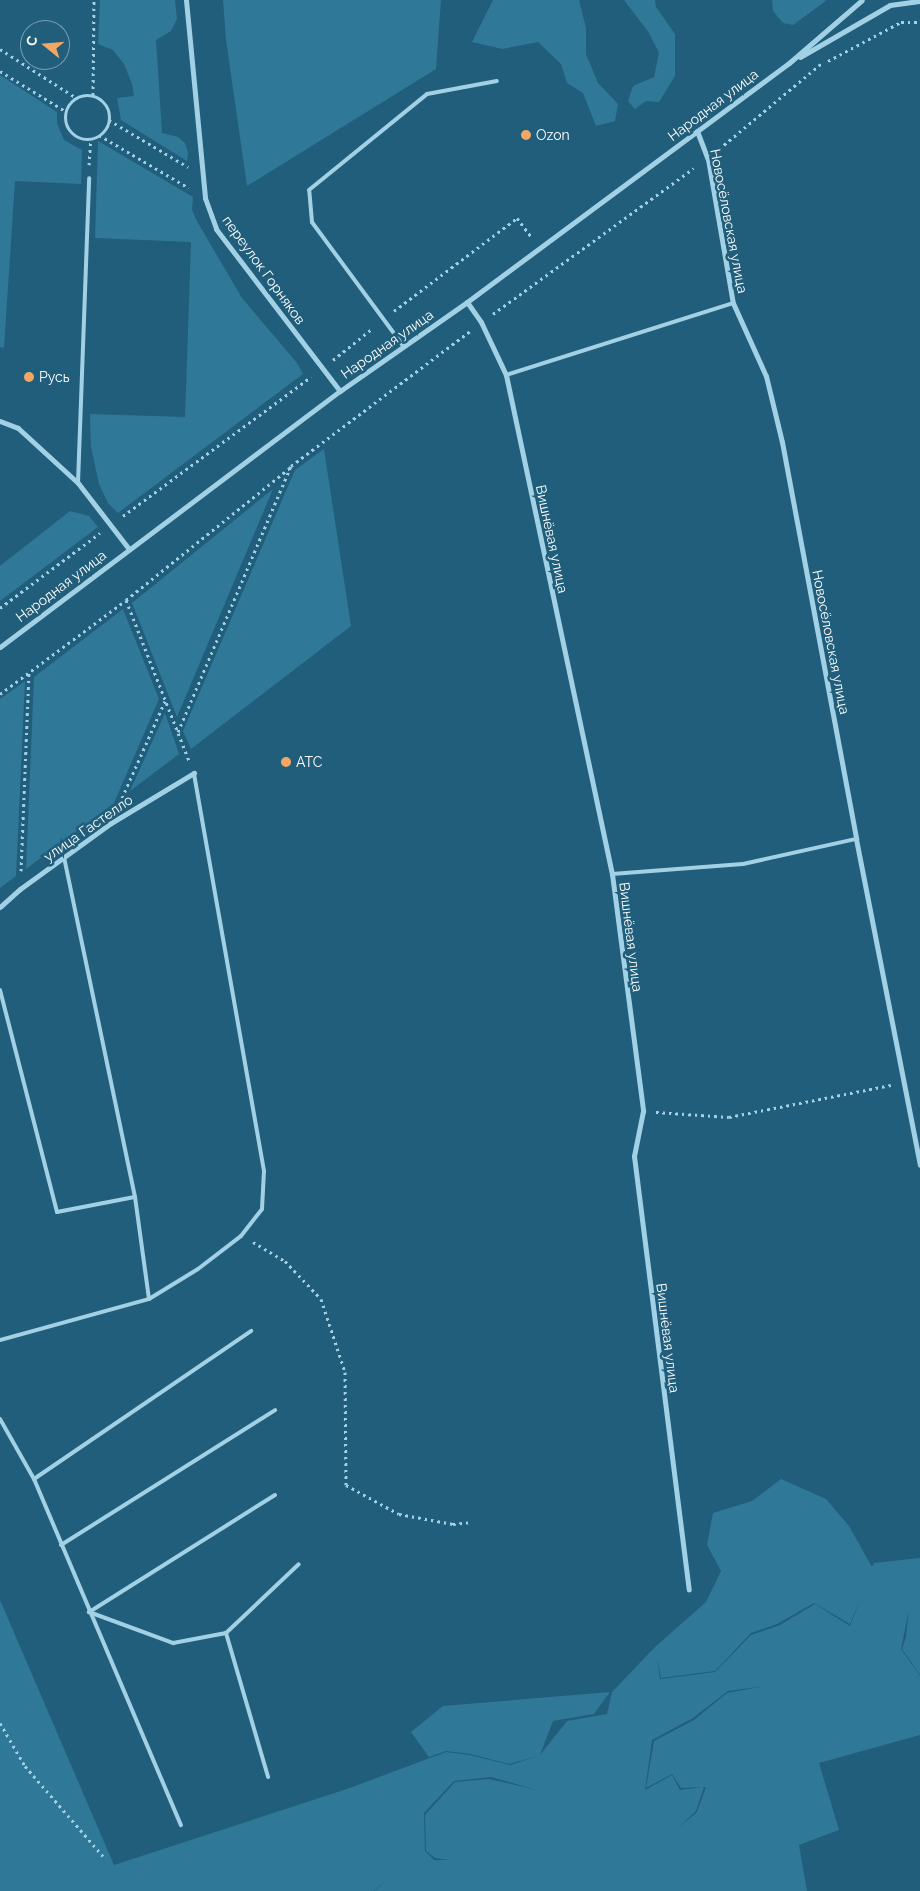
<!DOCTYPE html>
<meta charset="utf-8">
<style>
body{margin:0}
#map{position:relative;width:920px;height:1891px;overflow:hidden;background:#205e7b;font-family:Raleway,sans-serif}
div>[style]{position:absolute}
.green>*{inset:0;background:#307897}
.path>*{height:3px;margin-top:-1.5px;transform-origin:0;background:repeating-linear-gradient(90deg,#a2d1e6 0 2.5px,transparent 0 6.5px)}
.path>.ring{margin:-1.5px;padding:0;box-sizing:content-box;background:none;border:3px solid #a2d1e6;border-radius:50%}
.lane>*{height:4px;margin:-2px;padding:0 2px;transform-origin:2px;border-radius:2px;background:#a2d1e6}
.street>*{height:5px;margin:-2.5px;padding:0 2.5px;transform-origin:2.5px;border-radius:2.5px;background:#a2d1e6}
.dots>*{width:14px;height:14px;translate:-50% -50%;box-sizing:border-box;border:2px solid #205e7b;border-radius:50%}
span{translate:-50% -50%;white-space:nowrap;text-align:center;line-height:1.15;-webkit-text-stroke:5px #205e7b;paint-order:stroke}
.street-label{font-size:14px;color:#fff}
.poi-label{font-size:14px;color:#fff}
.left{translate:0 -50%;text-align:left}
.north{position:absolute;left:20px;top:20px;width:50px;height:50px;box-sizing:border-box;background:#205e7b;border:1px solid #799eb0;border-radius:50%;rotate:287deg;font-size:14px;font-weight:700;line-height:20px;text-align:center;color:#fff}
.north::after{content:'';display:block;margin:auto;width:18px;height:22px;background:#f4a762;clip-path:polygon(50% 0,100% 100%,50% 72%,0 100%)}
</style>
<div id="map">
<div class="green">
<i style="clip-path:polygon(100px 0,175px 0,177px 19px,171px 31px,156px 40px,162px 133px,178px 137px,185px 143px,188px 152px,187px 161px,121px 120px,117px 98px,134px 96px,132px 84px,124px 64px,113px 50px,98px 44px)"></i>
<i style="clip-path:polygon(223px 0,441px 0,436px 69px,247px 186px,226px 40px)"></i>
<i style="clip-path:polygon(493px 0,579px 0,586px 28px,586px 54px,598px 83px,618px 104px,615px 121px,596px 126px,583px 93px,567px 83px,561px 64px,538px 42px,502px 49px,472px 42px)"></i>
<i style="clip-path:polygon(624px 0,655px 0,656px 7px,675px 34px,675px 76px,659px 102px,646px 101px,635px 109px,628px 101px,633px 86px,654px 77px,659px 53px,649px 33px)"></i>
<i style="clip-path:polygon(772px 0,827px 0,793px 25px,783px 23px,773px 11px)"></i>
<i style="clip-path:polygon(0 75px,57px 112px,57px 123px,64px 140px,82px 150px,81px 184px,15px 181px,4px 348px,0 347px)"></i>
<i style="clip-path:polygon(98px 141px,193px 197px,192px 210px,198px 223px,242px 298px,297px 363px,303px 374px,118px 513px,108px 503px,99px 484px,91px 447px,90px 414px,185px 417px,191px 242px,95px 238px)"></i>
<i style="clip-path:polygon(324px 449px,351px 626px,191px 749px,183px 731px,295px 470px)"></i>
<i style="clip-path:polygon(273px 489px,177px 717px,132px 603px)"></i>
<i style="clip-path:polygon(70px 511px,89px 516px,98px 527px,0 601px,0 566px)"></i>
<i style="clip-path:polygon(123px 609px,159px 699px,114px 803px,26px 869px,34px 677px)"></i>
<i style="clip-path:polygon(25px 681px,16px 876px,0 888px,0 699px)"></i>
<i style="clip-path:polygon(165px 713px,179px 754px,130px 791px)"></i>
<i style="clip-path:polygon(evenodd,781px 1479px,826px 1499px,849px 1526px,872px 1567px,874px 1563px,920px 1558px,920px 1675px,902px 1649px,906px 1637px,909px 1610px,901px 1649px,920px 1676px,920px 1735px,819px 1763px,839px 1830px,799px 1845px,807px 1891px,374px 1891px,387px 1880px,373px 1891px,0 1891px,0 1600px,114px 1865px,347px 1789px,446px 1752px,470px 1755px,510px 1765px,539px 1756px,509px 1764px,470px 1754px,446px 1751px,429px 1757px,411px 1732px,443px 1706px,610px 1692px,594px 1714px,553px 1721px,540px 1755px,567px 1721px,607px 1714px,612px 1692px,655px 1647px,706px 1602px,721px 1571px,707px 1545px,713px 1513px,752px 1501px,781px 1479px,861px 1598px,850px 1626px,815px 1604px,780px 1625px,751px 1635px,715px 1672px,660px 1679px,657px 1658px,661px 1678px,715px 1671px,751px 1633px,777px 1624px,814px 1603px,850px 1624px,861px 1598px,781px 1479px,765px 1686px,727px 1693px,694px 1720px,654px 1741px,646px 1788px,672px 1774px,681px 1788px,706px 1787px,697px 1812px,677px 1829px,696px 1811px,704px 1787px,680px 1790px,672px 1775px,645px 1790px,652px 1740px,693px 1718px,728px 1691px,765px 1686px,781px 1479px,491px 1777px,537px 1790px,489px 1779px,455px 1782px,425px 1815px,426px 1851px,435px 1858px,449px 1860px,434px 1860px,425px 1851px,424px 1813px,454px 1781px,491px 1777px)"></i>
</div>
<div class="path">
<i style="left:0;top:49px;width:89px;rotate:32.6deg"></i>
<i style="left:828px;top:61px;width:83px;rotate:-28.1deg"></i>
<i style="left:901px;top:22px;width:19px"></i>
<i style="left:0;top:71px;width:76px;rotate:31.6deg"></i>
<i class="ring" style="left:65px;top:95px;width:41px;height:41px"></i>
<i style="left:93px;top:95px;width:95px;rotate:-89.4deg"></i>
<i style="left:109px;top:120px;width:92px;rotate:30.7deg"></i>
<i style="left:99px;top:135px;width:104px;rotate:30.5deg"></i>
<i style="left:719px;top:149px;width:134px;rotate:-39.9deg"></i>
<i style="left:89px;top:165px;width:27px;rotate:-86deg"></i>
<i style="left:394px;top:311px;width:154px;rotate:-37.1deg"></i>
<i style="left:517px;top:218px;width:25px;rotate:53deg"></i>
<i style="left:493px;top:314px;width:248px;rotate:-36deg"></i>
<i style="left:333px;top:360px;width:51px;rotate:-38.7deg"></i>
<i style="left:123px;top:516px;width:234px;rotate:-36.5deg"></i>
<i style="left:126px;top:600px;width:173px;rotate:68.6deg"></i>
<i style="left:0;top:608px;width:125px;rotate:-36.9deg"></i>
<i style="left:0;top:694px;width:157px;rotate:-36.7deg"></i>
<i style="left:126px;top:600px;width:212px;rotate:-38.9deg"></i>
<i style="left:178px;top:732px;width:289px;rotate:-67deg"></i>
<i style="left:291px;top:466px;width:224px;rotate:-37deg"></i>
<i style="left:122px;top:798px;width:106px;rotate:-66.1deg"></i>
<i style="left:21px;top:871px;width:198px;rotate:-87.7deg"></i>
<i style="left:656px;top:1112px;width:73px;rotate:3.9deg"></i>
<i style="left:729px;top:1117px;width:165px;rotate:-11.2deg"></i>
<i style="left:253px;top:1242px;width:37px;rotate:31deg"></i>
<i style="left:285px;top:1261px;width:52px;rotate:46.5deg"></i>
<i style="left:321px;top:1299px;width:77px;rotate:71.8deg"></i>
<i style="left:345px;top:1372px;width:113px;rotate:89.5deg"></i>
<i style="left:346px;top:1485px;width:60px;rotate:28.7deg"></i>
<i style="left:399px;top:1514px;width:55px;rotate:10.5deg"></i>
<i style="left:453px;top:1524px;width:18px;rotate:-6deg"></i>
<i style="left:0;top:1723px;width:50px;rotate:59.8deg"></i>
<i style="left:25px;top:1766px;width:119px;rotate:49.1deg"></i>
</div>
<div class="lane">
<i style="left:404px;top:347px;width:155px;rotate:-126.4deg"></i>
<i style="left:312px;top:222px;width:32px;rotate:-95deg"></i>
<i style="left:309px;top:190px;width:152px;rotate:-39.1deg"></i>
<i style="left:427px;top:94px;width:71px;rotate:-10.5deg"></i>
<i style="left:506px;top:375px;width:238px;rotate:-17.6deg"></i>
<i style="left:78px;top:483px;width:305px;rotate:-87.9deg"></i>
<i style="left:612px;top:874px;width:131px;rotate:-4.4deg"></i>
<i style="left:743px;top:864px;width:116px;rotate:-12.5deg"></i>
<i style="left:0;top:990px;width:229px;rotate:75.6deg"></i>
<i style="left:57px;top:1212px;width:79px;rotate:-10.9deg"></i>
<i style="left:149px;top:1299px;width:57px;rotate:-31.5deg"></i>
<i style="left:198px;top:1269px;width:54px;rotate:-37.5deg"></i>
<i style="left:241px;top:1236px;width:34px;rotate:-52deg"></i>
<i style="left:262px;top:1209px;width:38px;rotate:-87deg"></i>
<i style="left:264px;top:1171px;width:404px;rotate:-100deg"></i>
<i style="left:0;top:1340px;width:155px;rotate:-15.4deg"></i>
<i style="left:149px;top:1299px;width:103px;rotate:-97.8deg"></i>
<i style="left:135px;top:1197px;width:347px;rotate:-101.8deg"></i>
<i style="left:0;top:1419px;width:69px;rotate:60.5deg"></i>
<i style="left:34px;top:1479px;width:376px;rotate:67deg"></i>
<i style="left:34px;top:1479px;width:263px;rotate:-34.3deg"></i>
<i style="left:275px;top:1495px;width:220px;rotate:147.8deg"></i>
<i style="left:89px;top:1612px;width:90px;rotate:20.3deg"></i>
<i style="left:173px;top:1643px;width:54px;rotate:-10.7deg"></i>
<i style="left:226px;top:1633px;width:100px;rotate:-43.4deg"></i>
<i style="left:61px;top:1545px;width:253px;rotate:-32.2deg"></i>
<i style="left:226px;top:1633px;width:150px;rotate:73.7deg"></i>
</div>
<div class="street">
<i style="left:186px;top:0;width:199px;rotate:84.5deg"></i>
<i style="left:205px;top:198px;width:33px;rotate:70deg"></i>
<i style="left:216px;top:229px;width:204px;rotate:52.6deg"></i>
<i style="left:800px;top:57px;width:104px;rotate:-30deg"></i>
<i style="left:890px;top:5px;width:30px;rotate:-8deg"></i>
<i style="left:697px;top:131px;width:30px;rotate:69deg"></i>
<i style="left:708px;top:159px;width:146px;rotate:80.2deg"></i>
<i style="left:733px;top:303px;width:80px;rotate:65.7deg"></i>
<i style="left:766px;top:376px;width:68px;rotate:76.4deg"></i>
<i style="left:782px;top:442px;width:404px;rotate:79.4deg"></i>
<i style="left:856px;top:839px;width:332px;rotate:78.9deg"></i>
<i style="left:467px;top:302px;width:24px;rotate:55deg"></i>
<i style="left:481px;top:322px;width:59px;rotate:64.7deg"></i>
<i style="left:506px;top:375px;width:510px;rotate:78.01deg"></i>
<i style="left:612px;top:874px;width:239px;rotate:82.5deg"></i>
<i style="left:643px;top:1111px;width:46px;rotate:101.3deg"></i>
<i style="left:634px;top:1156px;width:437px;rotate:82.8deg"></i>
<i style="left:0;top:421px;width:19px;rotate:21deg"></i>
<i style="left:18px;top:428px;width:81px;rotate:42.5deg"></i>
<i style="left:78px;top:483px;width:83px;rotate:52.3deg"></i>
<i style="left:0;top:647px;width:426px;rotate:-37deg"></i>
<i style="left:340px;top:391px;width:155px;rotate:-35deg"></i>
<i style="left:467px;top:302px;width:401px;rotate:-36.6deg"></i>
<i style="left:789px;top:63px;width:96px;rotate:-40.8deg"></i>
<i style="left:0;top:907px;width:27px;rotate:-42deg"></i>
<i style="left:20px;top:889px;width:112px;rotate:-36deg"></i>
<i style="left:111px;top:823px;width:97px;rotate:-31.1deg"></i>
</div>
<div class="dots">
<i style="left:526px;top:135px;background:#f4a762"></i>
<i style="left:29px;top:377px;background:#f4a762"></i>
<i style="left:286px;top:762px;background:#f4a762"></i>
</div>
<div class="street-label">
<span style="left:713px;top:105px;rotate:-37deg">Народная улица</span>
<span style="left:729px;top:221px;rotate:79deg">Новосёловская улица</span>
<span style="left:264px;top:270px;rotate:54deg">переулок Горняков</span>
<span style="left:387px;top:344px;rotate:-35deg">Народная улица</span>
<span style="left:552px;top:539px;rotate:78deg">Вишнёвая улица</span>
<span style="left:61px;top:586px;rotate:-37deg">Народная улица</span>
<span style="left:831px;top:642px;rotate:79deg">Новосёловская улица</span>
<span style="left:88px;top:828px;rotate:-35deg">улица Гастелло</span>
<span style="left:631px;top:937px;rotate:83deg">Вишнёвая улица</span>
<span style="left:668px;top:1338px;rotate:83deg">Вишнёвая улица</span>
</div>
<div class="poi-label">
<span class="left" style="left:536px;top:135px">Ozon</span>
<span class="left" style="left:39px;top:377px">Русь</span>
<span class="left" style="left:296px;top:762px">АТС</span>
</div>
<div class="north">С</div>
</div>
